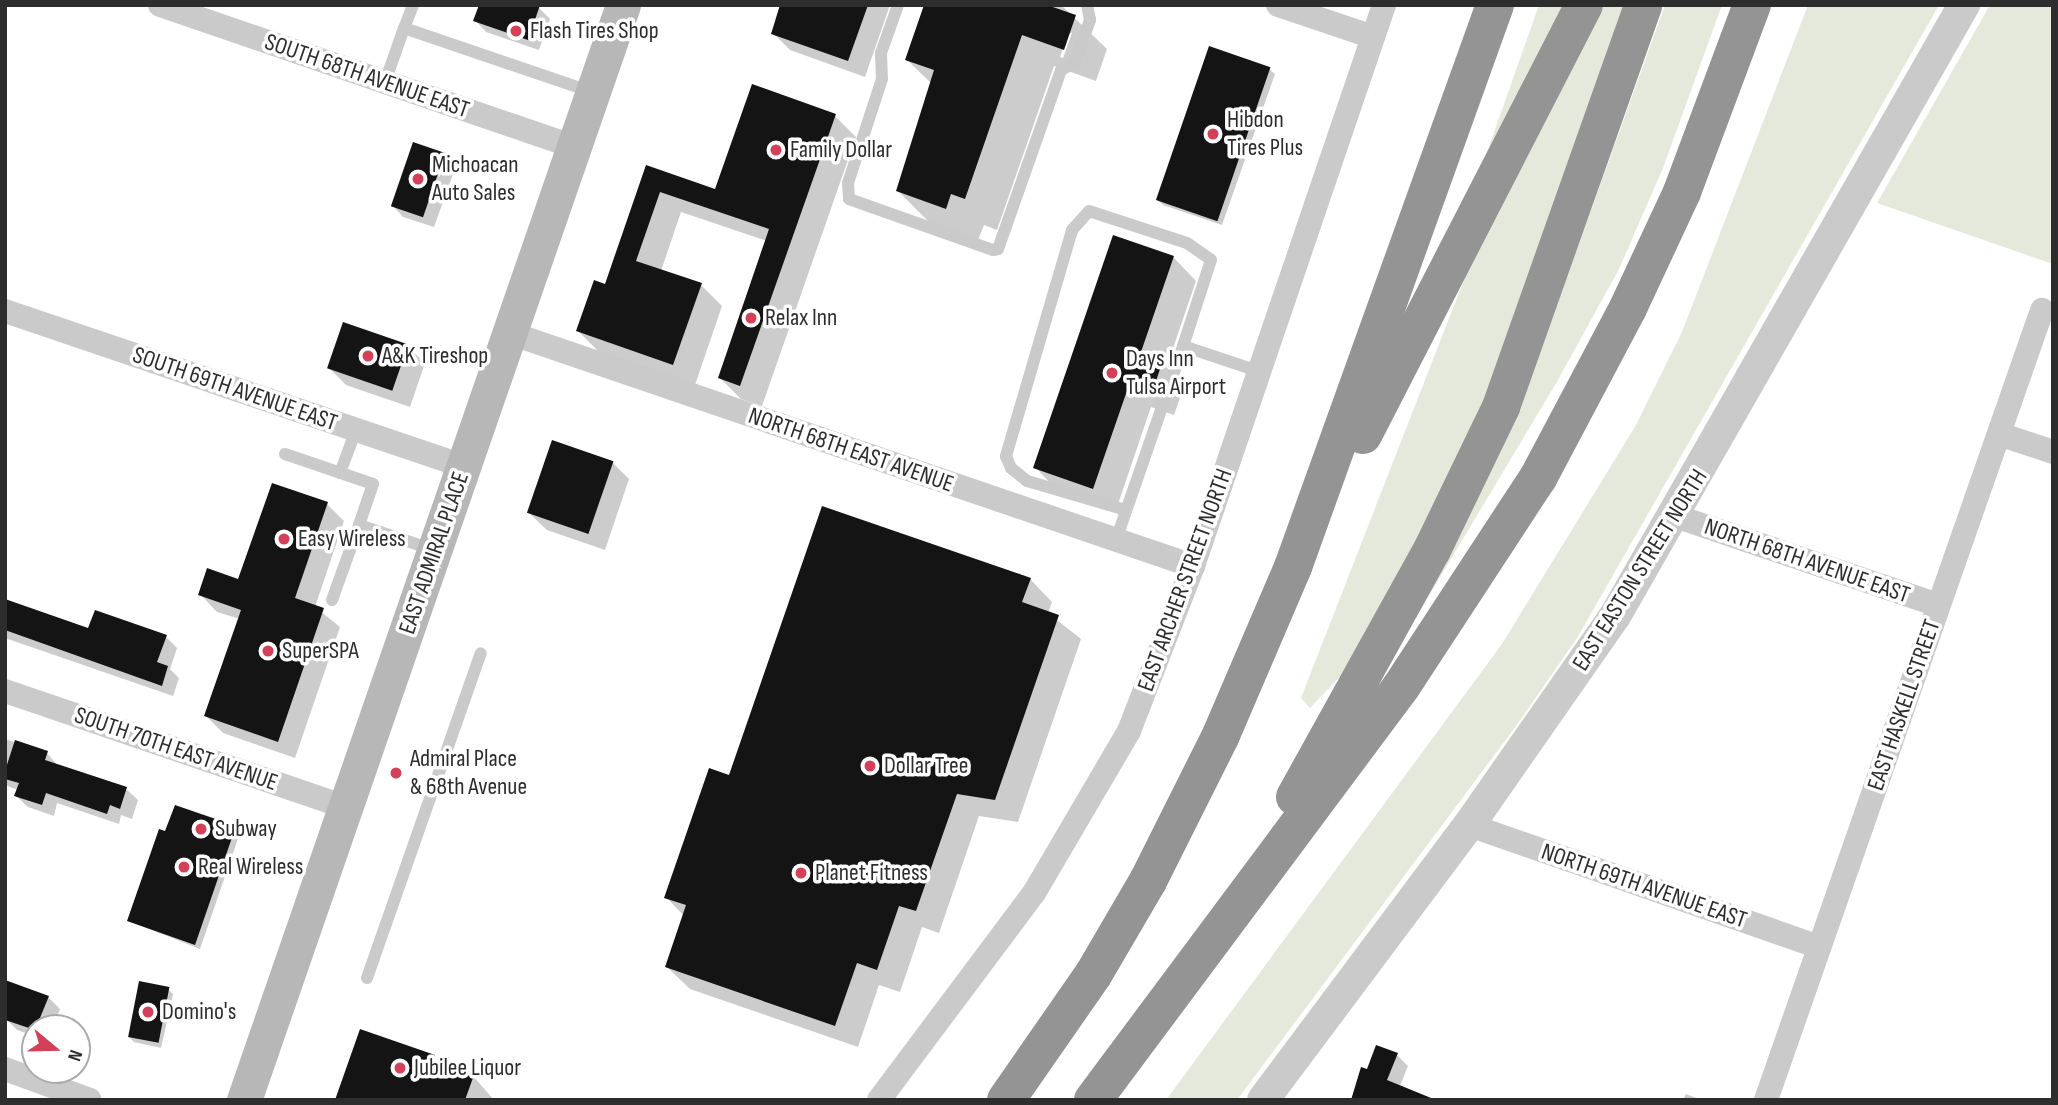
<!DOCTYPE html>
<style>
body{margin:0}
#map{position:relative;width:2058px;height:1105px;overflow:hidden;background:#fff;font-family:"Sofia Sans Condensed",sans-serif}
div>[style]{position:absolute}
.green>*{inset:0;background:#e4e9dc}
.shadow>*{inset:0;background:#0003}
.building>*{inset:0;background:#141414;transform-origin:0 0}
.service>*{height:12px;margin:-6px;padding:0 6px;transform-origin:6px;border-radius:6px;background:#cacaca}
.minor>*{height:24px;margin:-12px;padding:0 12px;transform-origin:12px;border-radius:12px;background:#cacaca}
.tertiary>*{height:32px;margin:-16px;padding:0 16px;transform-origin:16px;border-radius:16px;background:#cacaca}
.secondary>*{height:35px;margin:-17.5px;padding:0 17.5px;transform-origin:17.5px;border-radius:17.5px;background:#b7b7b7}
.motorway>*{height:38px;margin:-19px;padding:0 19px;transform-origin:19px;border-radius:19px;background:#949494}
.dots>*{width:19px;height:19px;translate:-50% -50%;box-sizing:border-box;border:4px solid #fff;border-radius:50%}
span{translate:-50% -50%;white-space:nowrap;text-align:center;line-height:1.15;-webkit-text-stroke:7px #fff;paint-order:stroke}
.poi-label{font-size:24px;color:#2d2d2d}
.left{translate:0 -50%;text-align:left}
.street-label{font-size:24px;color:#2d2d2d}
.frame{position:absolute;inset:0;border:7px solid #2d2d2d;pointer-events:none}
.north{position:absolute;left:21px;top:1014px;width:70px;height:70px;box-sizing:border-box;background:#fff;border:2px solid #ababab;border-radius:50%;rotate:109deg;font-size:19px;font-weight:700;line-height:28px;text-align:center;color:#2d2d2d}
.north::after{content:'';display:block;margin:auto;width:24px;height:32px;background:#d34058;clip-path:polygon(50% 0,100% 100%,50% 72%,0 100%)}
</style>
<div id="map">
<div class="green">
<i style="clip-path:polygon(1539px 5px,1570px 5px,1480px 172px)"></i>
<i style="clip-path:polygon(1603px 5px,1633px 5px,1490px 400px,1350px 666px,1310px 708px,1301px 698px,1480px 239px)"></i>
<i style="clip-path:polygon(1665px 5px,1722px 5px,1663px 168px,1619px 269px,1558px 380px,1415px 619px,1542px 347px)"></i>
<i style="clip-path:polygon(1808px 5px,1939px 5px,1577px 638px,1519px 722px,1237px 1100px,1166px 1100px,1502px 644px,1636px 425px,1682px 332px)"></i>
<i style="clip-path:polygon(1990px 5px,2053px 5px,2053px 264px,1877px 203px)"></i>
</div>
<div class="shadow">
<i style="clip-path:polygon(782px 5px,890px 5px,865px 77px,790px 50px,773px 33px)"></i>
<i style="clip-path:polygon(evenodd,926px 5px,1061px 5px,1107px 49px,1096px 81px,1054px 66px,997px 230px,984px 225px,978px 240px,930px 223px,898px 191px,932px 84px,907px 60px,926px 5px,1068px 33px,1072px 33px,1063px 58px,1060px 57px,1068px 33px)"></i>
<i style="clip-path:polygon(539px 8px,550px 19px,539px 50px,486px 32px,475px 20px)"></i>
<i style="clip-path:polygon(1269px 69px,1275px 74px,1222px 225px,1163px 205px,1158px 200px)"></i>
<i style="clip-path:polygon(835px 116px,856px 137px,762px 406px,741px 399px,720px 378px,767px 241px,681px 212px,661px 271px,701px 285px,722px 306px,695px 385px,599px 352px,578px 331px,606px 286px,647px 167px,716px 191px)"></i>
<i style="clip-path:polygon(444px 154px,456px 166px,434px 227px,403px 217px,392px 205px)"></i>
<i style="clip-path:polygon(1114px 237px,1174px 258px,1196px 281px,1167px 366px,1185px 384px,1174px 415px,1151px 407px,1116px 510px,1057px 490px,1035px 467px)"></i>
<i style="clip-path:polygon(407px 346px,425px 363px,410px 407px,346px 385px,329px 368px)"></i>
<i style="clip-path:polygon(612px 462px,629px 479px,605px 550px,547px 530px,529px 513px)"></i>
<i style="clip-path:polygon(327px 504px,344px 521px,315px 607px,340px 627px,295px 758px,223px 733px,206px 716px,240px 619px,217px 612px,200px 594px,239px 581px)"></i>
<i style="clip-path:polygon(1030px 579px,1052px 602px,1048px 613px,1081px 639px,1018px 822px,979px 816px,939px 933px,922px 927px,900px 992px,879px 985px,858px 1047px,690px 989px,667px 967px,684px 916px,666px 897px,730px 777px)"></i>
<i style="clip-path:polygon(5px 600px,90px 630px,166px 637px,177px 648px,170px 669px,179px 678px,173px 696px,5px 638px)"></i>
<i style="clip-path:polygon(5px 739px,47px 753px,58px 766px,126px 789px,138px 800px,132px 819px,121px 815px,119px 824px,57px 803px,54px 816px,28px 807px,16px 796px,18px 790px,5px 785px)"></i>
<i style="clip-path:polygon(235px 828px,240px 833px,200px 949px,129px 921px,166px 833px)"></i>
<i style="clip-path:polygon(168px 989px,173px 994px,161px 1048px,134px 1042px,129px 1037px)"></i>
<i style="clip-path:polygon(48px 997px,60px 1009px,53px 1028px,35px 1028px,35px 1036px,17px 1030px,7px 1020px)"></i>
<i style="clip-path:polygon(1397px 1055px,1408px 1066px,1400px 1086px,1353px 1100px,1368px 1071px)"></i>
<i style="clip-path:polygon(434px 1057px,443px 1066px,473px 1076px,494px 1100px,341px 1100px)"></i>
<i style="clip-path:polygon(1686px 1094px,1701px 1100px,1683px 1100px)"></i>
</div>
<div class="building">
<i style="clip-path:polygon(479px 5px,540px 5px,528px 40px,473px 21px)"></i>
<i style="clip-path:polygon(780px 5px,868px 5px,848px 61px,771px 34px)"></i>
<i style="clip-path:polygon(924px 5px,1047px 5px,1076px 15px,1064px 50px,1022px 35px,965px 199px,951px 194px,946px 209px,896px 191px,934px 70px,905px 60px)"></i>
<i style="left:1209px;top:46px;width:65px;height:163px;rotate:19deg"></i>
<i style="clip-path:polygon(752px 84px,836px 114px,740px 386px,718px 378px,769px 229px,660px 192px,636px 261px,702px 283px,673px 365px,576px 331px,594px 280px,605px 284px,646px 165px,715px 189px)"></i>
<i style="left:413px;top:142px;width:34px;height:68px;rotate:19deg"></i>
<i style="clip-path:polygon(1113px 235px,1174px 256px,1141px 352px,1163px 360px,1152px 393px,1129px 385px,1093px 489px,1033px 468px)"></i>
<i style="left:343px;top:322px;width:69px;height:49px;rotate:19deg"></i>
<i style="left:552px;top:440px;width:65px;height:77px;rotate:19deg"></i>
<i style="clip-path:polygon(272px 483px,328px 502px,295px 598px,324px 608px,278px 742px,204px 716px,241px 610px,198px 595px,207px 568px,238px 579px)"></i>
<i style="clip-path:polygon(822px 506px,1031px 578px,1022px 602px,1059px 615px,995px 800px,957px 794px,916px 911px,899px 906px,877px 970px,857px 963px,835px 1026px,665px 967px,686px 905px,664px 898px,709px 768px,729px 775px)"></i>
<i style="clip-path:polygon(5px 599px,88px 628px,95px 610px,167px 635px,157px 662px,168px 666px,162px 686px,5px 630px)"></i>
<i style="clip-path:polygon(15px 740px,48px 751px,45px 760px,127px 787px,120px 809px,110px 805px,107px 814px,46px 793px,42px 805px,14px 796px,19px 783px,5px 779px,5px 771px)"></i>
<i style="clip-path:polygon(175px 805px,236px 826px,195px 945px,127px 921px,159px 829px,165px 831px)"></i>
<i style="clip-path:polygon(5px 980px,49px 996px,35px 1030px,5px 1020px)"></i>
<i style="left:139px;top:981px;width:31px;height:57px;rotate:11deg"></i>
<i style="clip-path:polygon(360px 1029px,435px 1055px,433px 1060px,474px 1075px,465px 1100px,335px 1100px)"></i>
<i style="clip-path:polygon(1376px 1045px,1398px 1053px,1387px 1080px,1436px 1100px,1351px 1100px,1361px 1067px,1367px 1069px)"></i>
</div>
<div class="service">
<i style="left:413px;top:5px;width:25px;rotate:111deg"></i>
<i style="left:404px;top:28px;width:199px;rotate:18.8deg"></i>
<i style="left:898px;top:5px;width:51px;rotate:109.5deg"></i>
<i style="left:881px;top:53px;width:26px;rotate:88deg"></i>
<i style="left:882px;top:79px;width:109px;rotate:108.1deg"></i>
<i style="left:848px;top:183px;width:16px;rotate:86deg"></i>
<i style="left:849px;top:199px;width:153px;rotate:19.5deg"></i>
<i style="left:993px;top:250px;width:5px;rotate:-11deg"></i>
<i style="left:998px;top:249px;width:190px;rotate:-70.6deg"></i>
<i style="left:1061px;top:70px;width:16px;rotate:-27deg"></i>
<i style="left:1075px;top:63px;width:46px;rotate:-70.8deg"></i>
<i style="left:1090px;top:20px;width:15px;rotate:-101deg"></i>
<i style="left:385px;top:82px;width:57px;rotate:-70.6deg"></i>
<i style="left:285px;top:454px;width:93px;rotate:18.8deg"></i>
<i style="left:373px;top:484px;width:43px;rotate:108.9deg"></i>
<i style="left:359px;top:525px;width:76px;rotate:18.4deg"></i>
<i style="left:340px;top:473px;width:46px;rotate:-69.6deg"></i>
<i style="left:1126px;top:510px;width:103px;rotate:-163.7deg"></i>
<i style="left:1027px;top:481px;width:21px;rotate:-141deg"></i>
<i style="left:1011px;top:468px;width:13px;rotate:-113deg"></i>
<i style="left:1006px;top:456px;width:235px;rotate:-73.7deg"></i>
<i style="left:1072px;top:230px;width:25px;rotate:-48deg"></i>
<i style="left:1089px;top:211px;width:103px;rotate:18.1deg"></i>
<i style="left:1187px;top:243px;width:29px;rotate:35deg"></i>
<i style="left:1211px;top:260px;width:90px;rotate:108deg"></i>
<i style="left:1116px;top:540px;width:205px;rotate:-70.9deg"></i>
<i style="left:1183px;top:346px;width:79px;rotate:18.4deg"></i>
<i style="left:332px;top:600px;width:80px;rotate:-70.2deg"></i>
<i style="left:367px;top:978px;width:344px;rotate:-70.7deg"></i>
</div>
<div class="minor">
<i style="left:160px;top:5px;width:438px;rotate:18.9deg"></i>
<i style="left:1278px;top:5px;width:100px;rotate:18.6deg"></i>
<i style="left:5px;top:311px;width:484px;rotate:18.7deg"></i>
<i style="left:510px;top:333px;width:722px;rotate:18.84deg"></i>
<i style="left:1999px;top:434px;width:57px;rotate:18.4deg"></i>
<i style="left:1675px;top:516px;width:278px;rotate:18.7deg"></i>
<i style="left:5px;top:691px;width:360px;rotate:18.8deg"></i>
<i style="left:1469px;top:825px;width:371px;rotate:19.2deg"></i>
<i style="left:5px;top:1069px;width:90px;rotate:20deg"></i>
<i style="left:879px;top:1100px;width:259px;rotate:-53.2deg"></i>
<i style="left:1034px;top:893px;width:188px;rotate:-59.6deg"></i>
<i style="left:1129px;top:731px;width:177px;rotate:-68.8deg"></i>
<i style="left:1193px;top:566px;width:593px;rotate:-71.2deg"></i>
<i style="left:1766px;top:1100px;width:837px;rotate:-70.74deg"></i>
</div>
<div class="tertiary">
<i style="left:1263px;top:1100px;width:344px;rotate:-53.2deg"></i>
<i style="left:1469px;top:825px;width:255px;rotate:-55.1deg"></i>
<i style="left:1615px;top:616px;width:704px;rotate:-60.27deg"></i>
</div>
<div class="secondary">
<i style="left:244px;top:1100px;width:1159px;rotate:-70.91deg"></i>
</div>
<div class="motorway">
<i style="left:1363px;top:435px;width:483px;rotate:-62.8deg"></i>
<i style="left:1295px;top:797px;width:282px;rotate:-61deg"></i>
<i style="left:1432px;top:550px;width:159px;rotate:-64.2deg"></i>
<i style="left:1501px;top:407px;width:426px;rotate:-70.5deg"></i>
<i style="left:1006px;top:1100px;width:152px;rotate:-55.2deg"></i>
<i style="left:1093px;top:975px;width:109px;rotate:-59.7deg"></i>
<i style="left:1148px;top:881px;width:163px;rotate:-63.4deg"></i>
<i style="left:1221px;top:735px;width:183px;rotate:-66.8deg"></i>
<i style="left:1293px;top:567px;width:597px;rotate:-70.23deg"></i>
<i style="left:1093px;top:1100px;width:515px;rotate:-53.29deg"></i>
<i style="left:1401px;top:687px;width:250px;rotate:-56.8deg"></i>
<i style="left:1538px;top:478px;width:192px;rotate:-62.1deg"></i>
<i style="left:1628px;top:308px;width:128px;rotate:-65deg"></i>
<i style="left:1682px;top:192px;width:200px;rotate:-69.5deg"></i>
</div>
<div class="dots">
<i style="left:516px;top:31px;background:#d34058"></i>
<i style="left:1213px;top:134px;background:#d34058"></i>
<i style="left:776px;top:150px;background:#d34058"></i>
<i style="left:418px;top:179px;background:#d34058"></i>
<i style="left:751px;top:318px;background:#d34058"></i>
<i style="left:368px;top:356px;background:#d34058"></i>
<i style="left:1112px;top:373px;background:#d34058"></i>
<i style="left:284px;top:539px;background:#d34058"></i>
<i style="left:268px;top:651px;background:#d34058"></i>
<i style="left:870px;top:766px;background:#d34058"></i>
<i style="left:396px;top:773px;background:#d34058"></i>
<i style="left:201px;top:829px;background:#d34058"></i>
<i style="left:184px;top:867px;background:#d34058"></i>
<i style="left:801px;top:873px;background:#d34058"></i>
<i style="left:148px;top:1012px;background:#d34058"></i>
<i style="left:400px;top:1068px;background:#d34058"></i>
</div>
<div class="poi-label">
<span class="left" style="left:530px;top:31px">Flash Tires Shop</span>
<span class="left" style="left:1227px;top:134px">Hibdon<br>Tires Plus</span>
<span class="left" style="left:790px;top:150px">Family Dollar</span>
<span class="left" style="left:432px;top:179px">Michoacan<br>Auto Sales</span>
<span class="left" style="left:765px;top:318px">Relax Inn</span>
<span class="left" style="left:382px;top:356px">A&amp;K Tireshop</span>
<span class="left" style="left:1126px;top:373px">Days Inn<br>Tulsa Airport</span>
<span class="left" style="left:298px;top:539px">Easy Wireless</span>
<span class="left" style="left:282px;top:651px">SuperSPA</span>
<span class="left" style="left:410px;top:773px">Admiral Place<br>&amp; 68th Avenue</span>
<span class="left" style="left:884px;top:766px">Dollar Tree</span>
<span class="left" style="left:215px;top:829px">Subway</span>
<span class="left" style="left:198px;top:867px">Real Wireless</span>
<span class="left" style="left:815px;top:873px">Planet Fitness</span>
<span class="left" style="left:162px;top:1012px">Domino's</span>
<span class="left" style="left:414px;top:1068px">Jubilee Liquor</span>
</div>
<div class="street-label">
<span style="left:367px;top:76px;rotate:19deg">SOUTH 68TH AVENUE EAST</span>
<span style="left:235px;top:389px;rotate:19deg">SOUTH 69TH AVENUE EAST</span>
<span style="left:851px;top:450px;rotate:19deg">NORTH 68TH EAST AVENUE</span>
<span style="left:434px;top:553px;rotate:-71deg">EAST ADMIRAL PLACE</span>
<span style="left:1807px;top:561px;rotate:19deg">NORTH 68TH AVENUE EAST</span>
<span style="left:1640px;top:570px;rotate:-58deg">EAST EASTON STREET NORTH</span>
<span style="left:1185px;top:580px;rotate:-70deg">EAST ARCHER STREET NORTH</span>
<span style="left:1904px;top:705px;rotate:-71deg">EAST HASKELL STREET</span>
<span style="left:176px;top:749px;rotate:19deg">SOUTH 70TH EAST AVENUE</span>
<span style="left:1644px;top:886px;rotate:19deg">NORTH 69TH AVENUE EAST</span>
</div>
<div class="frame"></div>
<div class="north">N</div>
</div>
